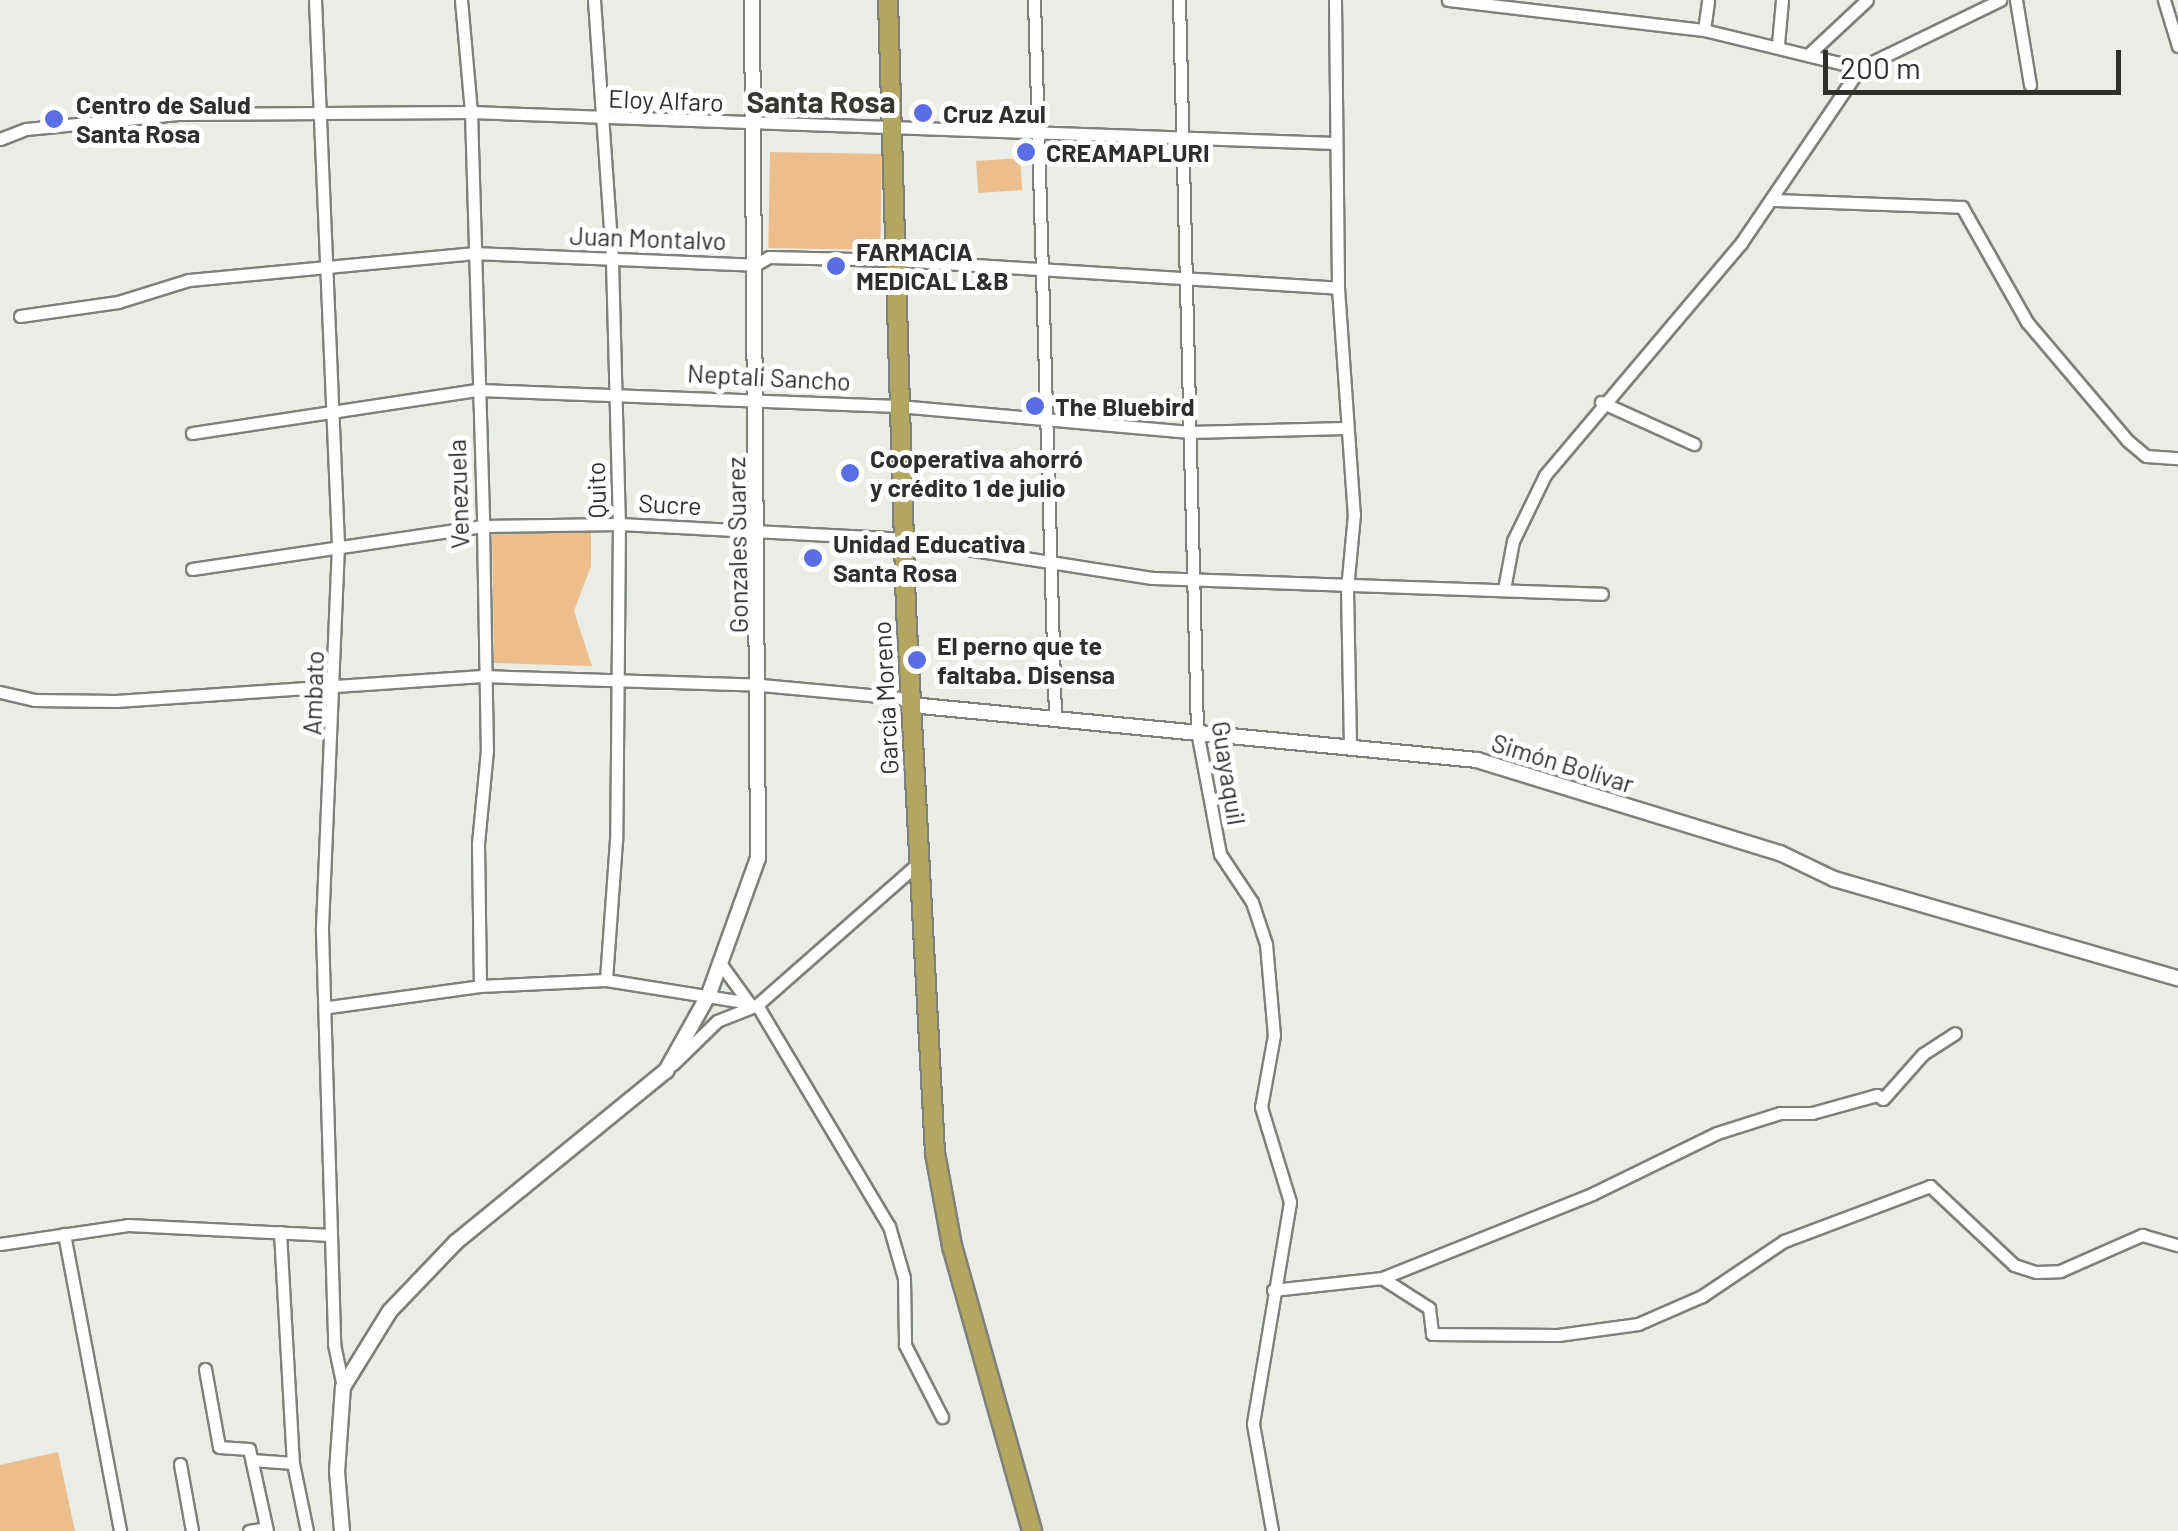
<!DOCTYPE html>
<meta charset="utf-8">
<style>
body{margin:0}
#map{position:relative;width:2178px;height:1531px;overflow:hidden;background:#eaede6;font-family:Barlow,sans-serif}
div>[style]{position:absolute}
.green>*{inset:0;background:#ecbe8b;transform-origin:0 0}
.roads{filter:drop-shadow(2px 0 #7e817b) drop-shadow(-2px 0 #7e817b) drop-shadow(0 2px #7e817b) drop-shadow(0 -2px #7e817b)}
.minor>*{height:11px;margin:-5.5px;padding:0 5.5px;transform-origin:5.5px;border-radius:5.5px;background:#fff}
.tertiary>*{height:14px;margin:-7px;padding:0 7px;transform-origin:7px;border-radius:7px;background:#fff}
.trunk>*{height:18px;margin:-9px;padding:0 9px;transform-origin:9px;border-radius:9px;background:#b3a660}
.dots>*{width:28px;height:28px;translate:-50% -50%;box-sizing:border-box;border:5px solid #fff;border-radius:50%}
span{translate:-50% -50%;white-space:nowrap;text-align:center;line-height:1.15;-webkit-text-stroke:10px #fff;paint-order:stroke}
.street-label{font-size:25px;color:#2e2f2c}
.poi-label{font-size:25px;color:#2e2f2c;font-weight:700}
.left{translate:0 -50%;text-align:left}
.quarter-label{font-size:30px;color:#363833;font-weight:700}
.scale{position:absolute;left:1823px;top:50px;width:298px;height:45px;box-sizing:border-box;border:5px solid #2e2f2c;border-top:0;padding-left:12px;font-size:30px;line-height:35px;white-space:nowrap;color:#2e2f2c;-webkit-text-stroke:8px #fff;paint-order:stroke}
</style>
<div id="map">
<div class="green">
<i style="left:770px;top:152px;width:112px;height:96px;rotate:1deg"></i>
<i style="left:1020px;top:158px;width:32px;height:44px;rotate:86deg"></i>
<i style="clip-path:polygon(591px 530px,591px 566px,574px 611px,592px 666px,494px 663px,492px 531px)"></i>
<i style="clip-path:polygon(58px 1452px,75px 1531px,0 1531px,0 1465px)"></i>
</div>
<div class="roads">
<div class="minor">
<i style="left:315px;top:0;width:545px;rotate:87.58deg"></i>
<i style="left:338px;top:545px;width:386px;rotate:92.4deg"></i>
<i style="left:322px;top:931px;width:413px;rotate:88.3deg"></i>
<i style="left:334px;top:1344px;width:44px;rotate:78.2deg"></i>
<i style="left:461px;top:0;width:112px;rotate:84.9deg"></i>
<i style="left:471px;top:112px;width:414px;rotate:88.3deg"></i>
<i style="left:483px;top:526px;width:224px;rotate:89deg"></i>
<i style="left:487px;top:750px;width:94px;rotate:95.5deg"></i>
<i style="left:478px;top:844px;width:142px;rotate:89.2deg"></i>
<i style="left:594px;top:0;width:261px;rotate:86deg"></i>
<i style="left:612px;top:260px;width:264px;rotate:88.5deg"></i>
<i style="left:619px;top:524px;width:316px;rotate:90.5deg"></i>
<i style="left:616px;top:840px;width:140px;rotate:94.1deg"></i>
<i style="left:1034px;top:0;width:718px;rotate:88.32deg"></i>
<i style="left:1179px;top:0;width:731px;rotate:88.59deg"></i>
<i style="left:1197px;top:731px;width:125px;rotate:79.4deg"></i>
<i style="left:1220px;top:854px;width:58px;rotate:56.3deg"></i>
<i style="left:1252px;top:902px;width:44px;rotate:71.6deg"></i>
<i style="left:1266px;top:944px;width:91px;rotate:85deg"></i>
<i style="left:1274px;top:1035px;width:73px;rotate:100.2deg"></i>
<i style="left:1261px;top:1107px;width:99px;rotate:73deg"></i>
<i style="left:1290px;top:1202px;width:225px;rotate:99.5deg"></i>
<i style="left:1253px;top:1424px;width:109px;rotate:79.9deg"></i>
<i style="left:1335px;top:0;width:288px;rotate:89.4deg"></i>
<i style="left:1338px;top:288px;width:227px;rotate:86deg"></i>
<i style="left:1354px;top:514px;width:75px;rotate:95.3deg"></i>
<i style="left:1347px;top:589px;width:157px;rotate:88.9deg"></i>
<i style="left:1448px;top:0;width:258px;rotate:6.7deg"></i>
<i style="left:1704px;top:30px;width:161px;rotate:13.7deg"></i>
<i style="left:1860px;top:68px;width:156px;rotate:-25.9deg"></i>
<i style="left:2016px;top:0;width:86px;rotate:80.6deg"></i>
<i style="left:2164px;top:0;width:48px;rotate:73.1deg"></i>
<i style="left:1704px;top:30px;width:30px;rotate:-82deg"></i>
<i style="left:1778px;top:44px;width:44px;rotate:-84.8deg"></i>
<i style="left:1809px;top:54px;width:79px;rotate:-43deg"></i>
<i style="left:0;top:139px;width:28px;rotate:-21deg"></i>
<i style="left:26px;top:129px;width:155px;rotate:-5.6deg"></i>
<i style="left:180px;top:114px;width:291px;rotate:-0.4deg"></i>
<i style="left:471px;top:112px;width:864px;rotate:2.06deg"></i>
<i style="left:1773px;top:200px;width:189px;rotate:2.1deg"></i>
<i style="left:1962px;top:207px;width:132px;rotate:60.5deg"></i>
<i style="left:2027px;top:322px;width:156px;rotate:49.7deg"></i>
<i style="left:2128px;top:441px;width:23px;rotate:40deg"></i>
<i style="left:2146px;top:456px;width:32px;rotate:4deg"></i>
<i style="left:20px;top:316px;width:99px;rotate:-8.1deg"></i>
<i style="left:118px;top:302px;width:74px;rotate:-17.2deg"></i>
<i style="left:189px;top:280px;width:285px;rotate:-5.4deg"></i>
<i style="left:473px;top:253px;width:282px;rotate:2.4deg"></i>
<i style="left:755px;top:265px;width:16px;rotate:-30deg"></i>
<i style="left:769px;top:257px;width:127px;rotate:1.4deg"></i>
<i style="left:896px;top:260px;width:443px;rotate:3.6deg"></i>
<i style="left:1601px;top:402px;width:102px;rotate:24.3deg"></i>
<i style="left:192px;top:433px;width:289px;rotate:-8.6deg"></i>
<i style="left:478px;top:390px;width:420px;rotate:2.2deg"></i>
<i style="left:898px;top:406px;width:293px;rotate:5.1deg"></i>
<i style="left:1190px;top:432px;width:155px;rotate:-1.5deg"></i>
<i style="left:192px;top:569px;width:294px;rotate:-8.4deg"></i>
<i style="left:483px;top:526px;width:136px;rotate:-0.8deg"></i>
<i style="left:619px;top:524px;width:284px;rotate:3deg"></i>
<i style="left:903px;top:539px;width:252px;rotate:8.9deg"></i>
<i style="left:1152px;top:578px;width:450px;rotate:2deg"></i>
<i style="left:1504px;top:589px;width:49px;rotate:-79.4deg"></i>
<i style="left:1513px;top:541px;width:73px;rotate:-64.1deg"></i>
<i style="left:1545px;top:475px;width:304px;rotate:-49.8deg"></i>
<i style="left:1741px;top:243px;width:212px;rotate:-55.8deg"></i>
<i style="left:0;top:692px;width:35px;rotate:13deg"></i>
<i style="left:34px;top:700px;width:82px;rotate:0.7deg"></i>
<i style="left:116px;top:701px;width:367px;rotate:-3.9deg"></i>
<i style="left:482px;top:676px;width:279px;rotate:1.8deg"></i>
<i style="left:761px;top:685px;width:141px;rotate:5.3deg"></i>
<i style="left:901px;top:698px;width:12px;rotate:35deg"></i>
<i style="left:720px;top:963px;width:49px;rotate:54.1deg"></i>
<i style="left:757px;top:1005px;width:257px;rotate:59.2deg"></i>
<i style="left:889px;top:1226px;width:54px;rotate:73.9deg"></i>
<i style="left:904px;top:1278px;width:67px;rotate:89.1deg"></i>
<i style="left:905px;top:1345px;width:81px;rotate:62.8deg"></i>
<i style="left:329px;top:1007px;width:152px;rotate:-7.9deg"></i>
<i style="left:480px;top:986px;width:126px;rotate:-2.7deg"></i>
<i style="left:606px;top:980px;width:145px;rotate:9.1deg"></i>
<i style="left:673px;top:1064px;width:62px;rotate:-44.3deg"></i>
<i style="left:717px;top:1021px;width:43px;rotate:-21.8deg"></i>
<i style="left:757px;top:1005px;width:218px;rotate:-41.3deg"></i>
<i style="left:280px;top:1232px;width:231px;rotate:86.8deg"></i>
<i style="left:293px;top:1463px;width:69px;rotate:78.4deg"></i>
<i style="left:64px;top:1234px;width:302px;rotate:79.3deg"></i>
<i style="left:0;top:1244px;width:129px;rotate:-8.4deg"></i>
<i style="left:128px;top:1225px;width:203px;rotate:2.8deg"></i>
<i style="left:1382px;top:1278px;width:226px;rotate:-21.8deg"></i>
<i style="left:1592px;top:1194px;width:139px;rotate:-26deg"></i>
<i style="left:1717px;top:1133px;width:66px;rotate:-17.6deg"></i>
<i style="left:1780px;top:1113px;width:32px"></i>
<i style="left:1812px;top:1113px;width:67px;rotate:-15.5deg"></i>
<i style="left:1877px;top:1095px;width:7px;rotate:34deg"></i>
<i style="left:1883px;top:1099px;width:60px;rotate:-48.4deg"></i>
<i style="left:1923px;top:1054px;width:38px;rotate:-33deg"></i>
<i style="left:1273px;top:1290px;width:110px;rotate:-6.3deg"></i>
<i style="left:1382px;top:1278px;width:56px;rotate:32.6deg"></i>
<i style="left:1429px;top:1308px;width:26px;rotate:83deg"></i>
<i style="left:1432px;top:1334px;width:126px;rotate:0.5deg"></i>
<i style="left:1558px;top:1335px;width:81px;rotate:-7.8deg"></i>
<i style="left:1638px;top:1324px;width:70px;rotate:-23.6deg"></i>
<i style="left:1702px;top:1296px;width:99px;rotate:-33.9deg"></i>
<i style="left:1784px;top:1241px;width:156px;rotate:-20.6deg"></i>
<i style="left:1930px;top:1186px;width:115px;rotate:43.2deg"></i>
<i style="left:2014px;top:1265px;width:23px;rotate:18deg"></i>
<i style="left:2036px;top:1272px;width:24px;rotate:-2deg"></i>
<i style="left:2060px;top:1271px;width:90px;rotate:-23.7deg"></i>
<i style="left:2142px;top:1235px;width:37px;rotate:16deg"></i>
<i style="left:205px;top:1369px;width:79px;rotate:79.8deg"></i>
<i style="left:219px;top:1447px;width:30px;rotate:4deg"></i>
<i style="left:249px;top:1449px;width:84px;rotate:77.6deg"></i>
<i style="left:252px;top:1460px;width:41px;rotate:4.2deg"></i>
<i style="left:180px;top:1464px;width:68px;rotate:79.8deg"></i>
<i style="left:249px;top:1531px;width:17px;rotate:-10deg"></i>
</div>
<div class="tertiary">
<i style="left:911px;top:705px;width:569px;rotate:5.55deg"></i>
<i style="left:1477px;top:760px;width:317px;rotate:17.1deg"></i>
<i style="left:1780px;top:853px;width:60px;rotate:25.7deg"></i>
<i style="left:1834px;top:879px;width:358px;rotate:16.1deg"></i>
<i style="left:342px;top:1531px;width:59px;rotate:-94.8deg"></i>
<i style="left:337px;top:1472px;width:85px;rotate:-86deg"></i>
<i style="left:343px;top:1387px;width:89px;rotate:-58.3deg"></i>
<i style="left:390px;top:1311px;width:95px;rotate:-46.3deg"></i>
<i style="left:456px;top:1242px;width:271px;rotate:-39.2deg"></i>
<i style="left:666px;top:1071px;width:88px;rotate:-60.8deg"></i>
<i style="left:709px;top:994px;width:145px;rotate:-70.2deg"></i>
<i style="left:758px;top:858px;width:858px;rotate:-90.4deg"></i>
</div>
<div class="trunk">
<i style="left:888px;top:0;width:609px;rotate:88.31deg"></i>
<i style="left:906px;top:609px;width:545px;rotate:86.95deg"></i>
<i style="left:935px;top:1153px;width:95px;rotate:79.6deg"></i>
<i style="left:952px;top:1246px;width:296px;rotate:74.3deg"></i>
</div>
</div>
<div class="dots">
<i style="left:923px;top:113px;background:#596de4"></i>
<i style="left:54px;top:119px;background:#596de4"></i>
<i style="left:1026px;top:152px;background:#596de4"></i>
<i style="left:836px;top:266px;background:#596de4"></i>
<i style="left:1035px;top:406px;background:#596de4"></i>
<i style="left:850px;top:473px;background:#596de4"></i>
<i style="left:813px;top:558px;background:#596de4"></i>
<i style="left:917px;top:660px;background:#596de4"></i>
</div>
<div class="street-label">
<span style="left:666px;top:100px;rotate:2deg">Eloy Alfaro</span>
<span style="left:648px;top:238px;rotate:2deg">Juan Montalvo</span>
<span style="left:769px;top:377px;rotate:3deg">Neptali Sancho</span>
<span style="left:596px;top:490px;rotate:-92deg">Quito</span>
<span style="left:458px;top:494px;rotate:-92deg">Venezuela</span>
<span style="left:670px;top:504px;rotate:3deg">Sucre</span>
<span style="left:737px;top:545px;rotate:-91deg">Gonzales Suarez</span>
<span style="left:313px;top:693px;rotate:-88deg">Ambato</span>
<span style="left:885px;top:698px;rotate:-93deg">García Moreno</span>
<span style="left:1563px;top:763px;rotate:17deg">Simón Bolívar</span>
<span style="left:1229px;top:773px;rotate:81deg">Guayaquil</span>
</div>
<div class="poi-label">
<span class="left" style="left:76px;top:119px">Centro de Salud<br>Santa Rosa</span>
<span class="left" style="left:943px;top:113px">Cruz Azul</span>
<span class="left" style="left:1046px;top:152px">CREAMAPLURI</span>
<span class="left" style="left:856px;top:266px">FARMACIA<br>MEDICAL L&amp;B</span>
<span class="left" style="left:1055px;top:406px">The Bluebird</span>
<span class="left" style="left:870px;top:473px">Cooperativa ahorró<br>y crédito 1 de julio</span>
<span class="left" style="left:833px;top:558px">Unidad Educativa<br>Santa Rosa</span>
<span class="left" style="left:937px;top:660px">El perno que te<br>faltaba. Disensa</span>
</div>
<div class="quarter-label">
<span style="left:821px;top:101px">Santa Rosa</span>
</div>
<div class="scale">200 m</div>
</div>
